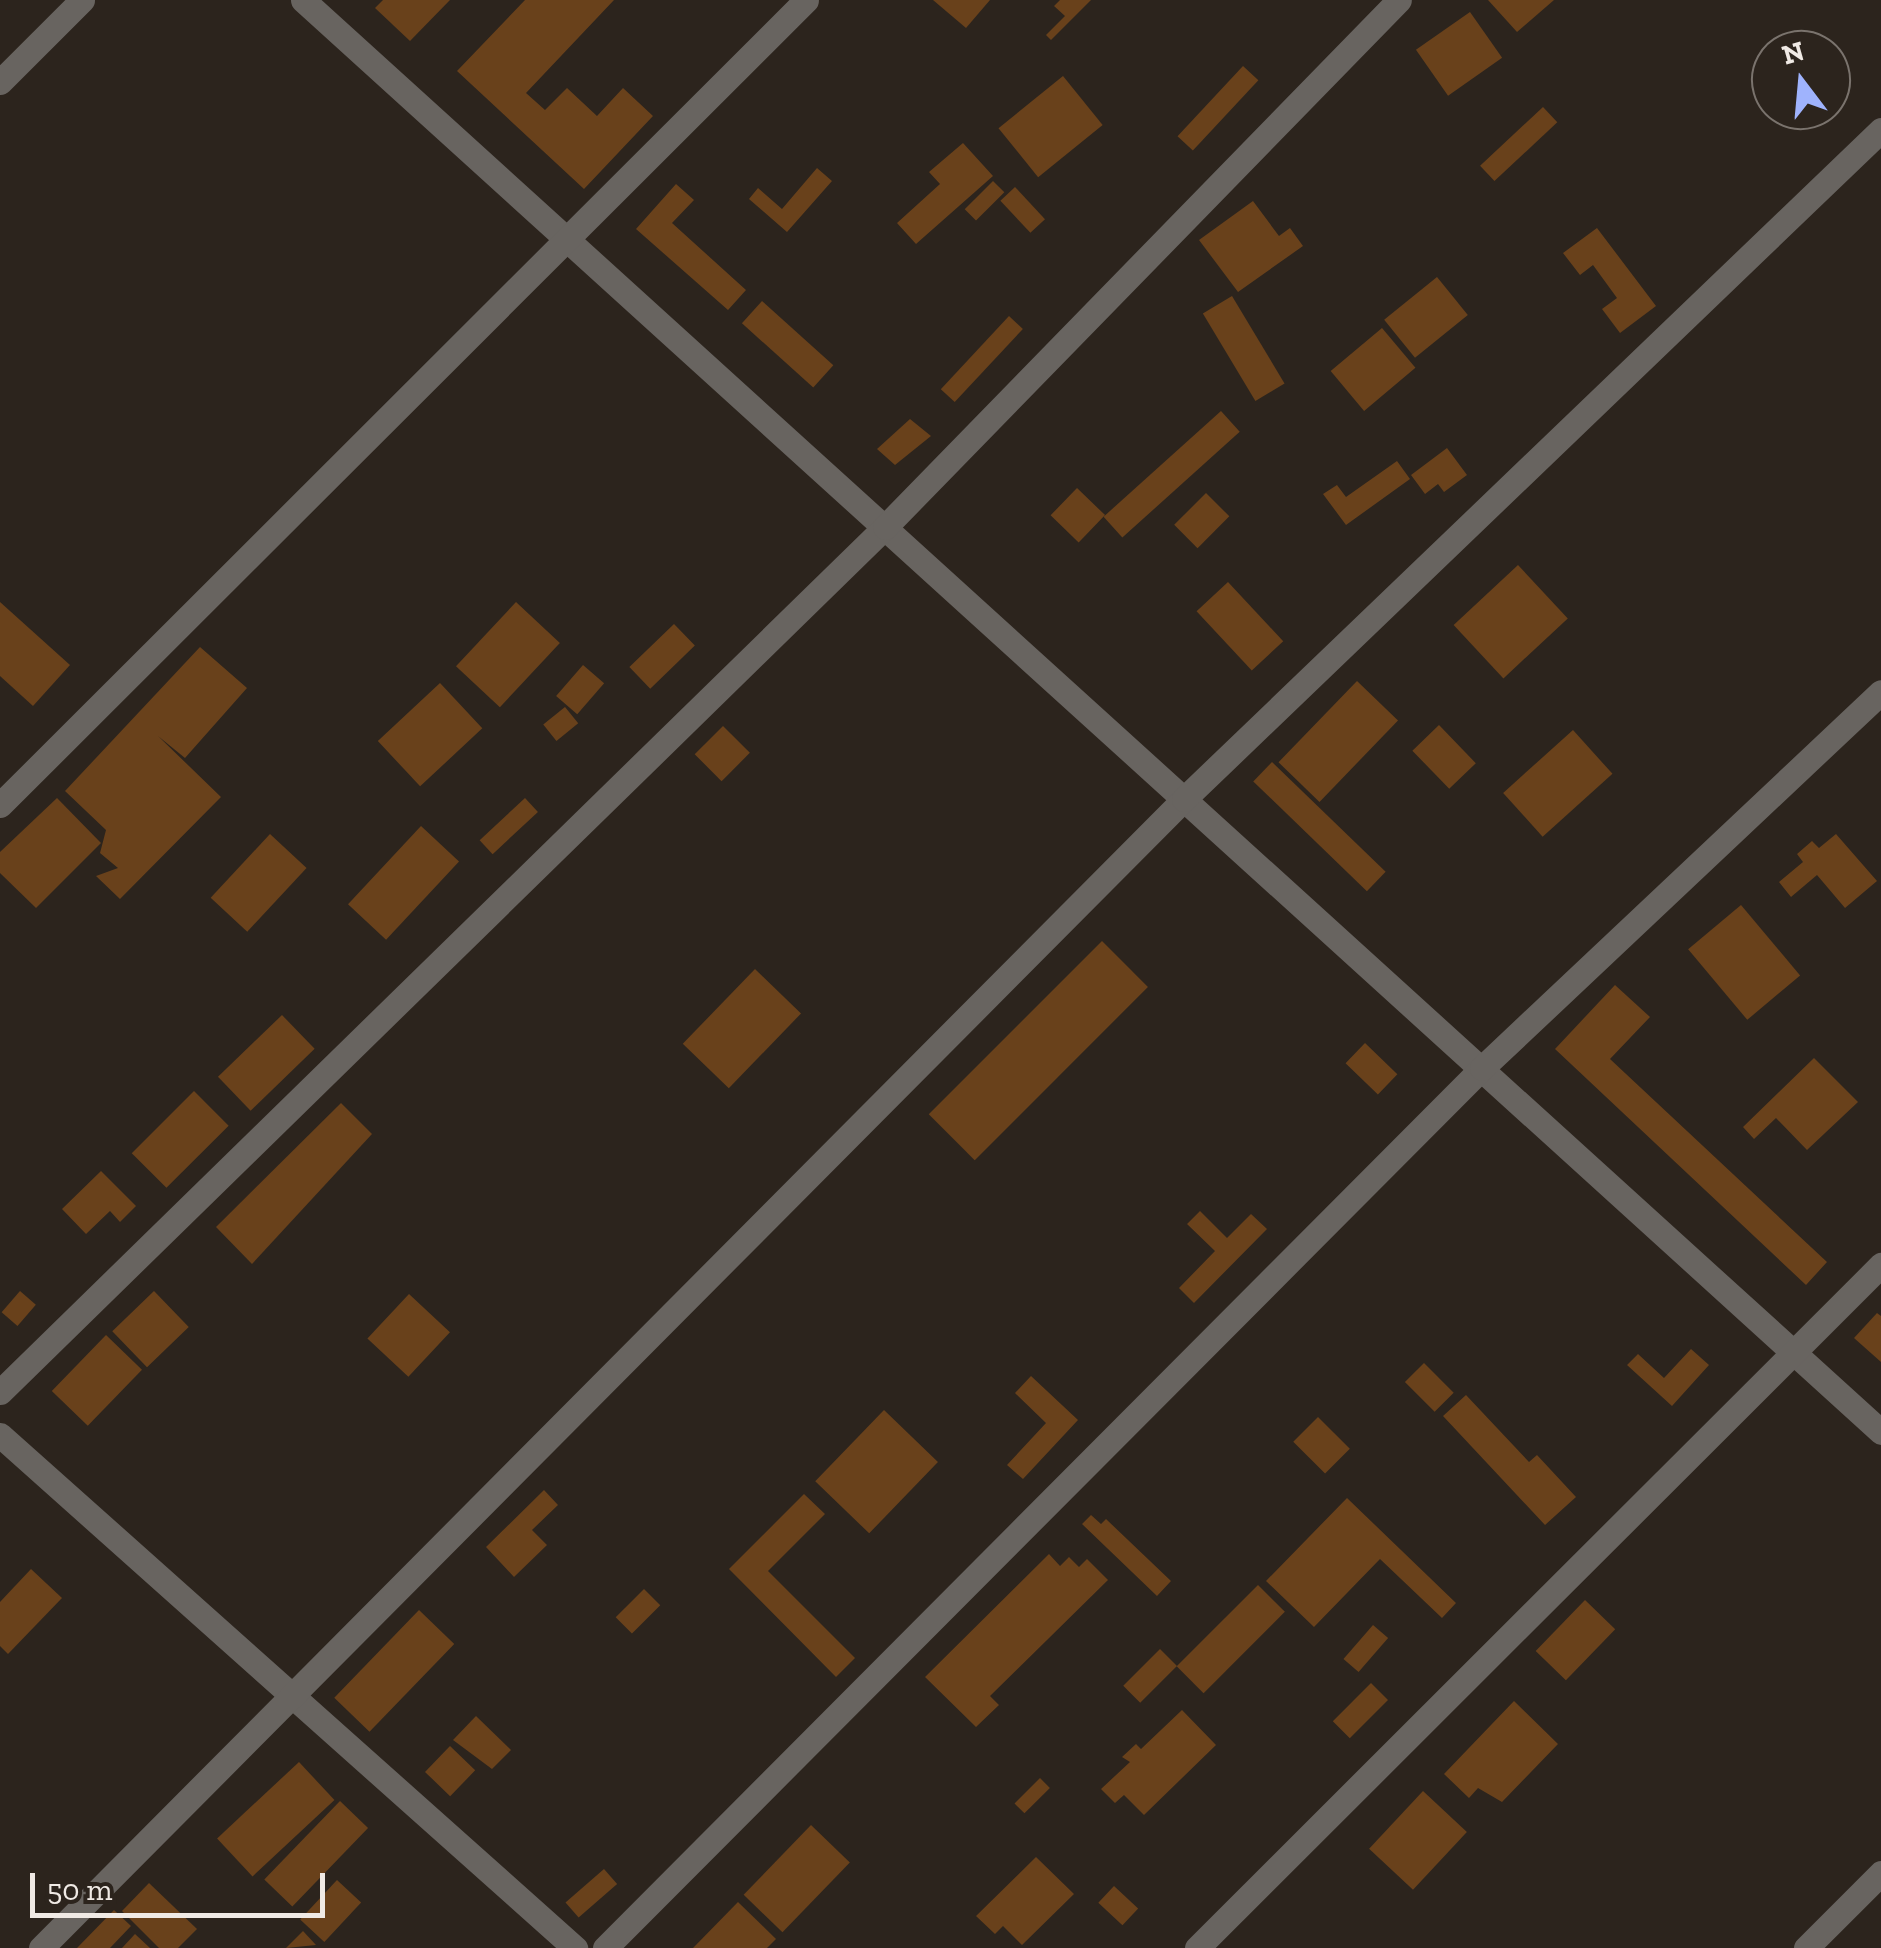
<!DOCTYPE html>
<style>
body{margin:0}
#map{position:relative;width:1881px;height:1948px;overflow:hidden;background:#2c241d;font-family:"Zilla Slab",serif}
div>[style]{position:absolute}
.building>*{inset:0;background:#69411b;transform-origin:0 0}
.minor>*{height:25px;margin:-12.5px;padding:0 12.5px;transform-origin:12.5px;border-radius:12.5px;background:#686460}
span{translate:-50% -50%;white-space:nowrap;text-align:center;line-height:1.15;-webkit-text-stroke:9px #2c241d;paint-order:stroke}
.north{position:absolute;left:1751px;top:30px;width:100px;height:100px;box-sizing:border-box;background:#2c241d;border:2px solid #7a736d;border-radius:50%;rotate:344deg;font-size:28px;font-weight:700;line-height:40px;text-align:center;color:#f0eae5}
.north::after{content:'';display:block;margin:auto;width:35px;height:45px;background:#9fb3fd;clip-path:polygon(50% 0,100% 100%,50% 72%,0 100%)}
.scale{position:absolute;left:30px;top:1873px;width:295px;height:45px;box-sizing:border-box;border:5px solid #f0eae5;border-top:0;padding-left:12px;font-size:30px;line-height:35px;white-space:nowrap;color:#f0eae5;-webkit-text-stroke:8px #2c241d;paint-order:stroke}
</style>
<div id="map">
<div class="building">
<i style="clip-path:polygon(383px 0,450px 0,410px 41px,375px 8px)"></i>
<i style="clip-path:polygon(525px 0,614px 0,526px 93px,545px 110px,567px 88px,597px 116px,623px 88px,653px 116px,584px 189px,457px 71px)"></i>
<i style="clip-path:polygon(933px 0,990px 0,966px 28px)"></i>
<i style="clip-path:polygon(1060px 0,1091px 0,1051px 40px,1046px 35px,1065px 16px,1054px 6px)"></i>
<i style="clip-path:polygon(1488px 0,1554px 0,1517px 32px)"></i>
<i style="left:1470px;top:12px;width:56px;height:66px;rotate:55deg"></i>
<i style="left:1243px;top:66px;width:21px;height:96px;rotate:43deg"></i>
<i style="left:1063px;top:76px;width:63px;height:83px;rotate:51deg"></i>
<i style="left:1543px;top:107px;width:21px;height:86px;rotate:47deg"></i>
<i style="clip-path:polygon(963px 143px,993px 176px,916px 244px,897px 223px,940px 184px,929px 172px)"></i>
<i style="clip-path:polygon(817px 168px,832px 181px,787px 232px,749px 199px,758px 188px,782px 209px)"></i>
<i style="left:993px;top:181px;width:16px;height:40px;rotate:45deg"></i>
<i style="clip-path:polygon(676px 184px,694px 200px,672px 223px,746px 290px,728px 310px,636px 229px)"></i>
<i style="left:1015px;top:187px;width:44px;height:20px;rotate:47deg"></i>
<i style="clip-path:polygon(1253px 201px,1279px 236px,1290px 228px,1303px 246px,1238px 292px,1199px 240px)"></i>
<i style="clip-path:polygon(1597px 228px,1656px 306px,1620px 333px,1602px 309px,1617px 298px,1593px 265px,1580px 275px,1563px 253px)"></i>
<i style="left:1437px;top:277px;width:49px;height:68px;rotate:51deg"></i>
<i style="left:1232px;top:296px;width:102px;height:34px;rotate:59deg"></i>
<i style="left:762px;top:301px;width:96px;height:30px;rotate:42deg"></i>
<i style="left:1009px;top:316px;width:19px;height:100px;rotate:43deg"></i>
<i style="left:1382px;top:328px;width:52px;height:67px;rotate:50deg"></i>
<i style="left:1221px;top:411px;width:28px;height:158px;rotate:48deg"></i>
<i style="clip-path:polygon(910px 419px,931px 436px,895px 465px,877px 449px)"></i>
<i style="clip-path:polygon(1447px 448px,1467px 475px,1444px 492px,1438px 484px,1425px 494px,1411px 475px)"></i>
<i style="clip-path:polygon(1397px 461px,1410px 479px,1346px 525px,1323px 494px,1337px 485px,1346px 497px)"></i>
<i style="left:1077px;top:488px;width:39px;height:38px;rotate:44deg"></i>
<i style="left:1206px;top:493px;width:33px;height:45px;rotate:45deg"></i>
<i style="left:1518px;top:565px;width:73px;height:88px;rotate:47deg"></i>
<i style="left:1228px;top:582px;width:81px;height:43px;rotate:47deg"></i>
<i style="clip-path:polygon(0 602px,70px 665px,33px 706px,0 676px)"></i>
<i style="left:516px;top:602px;width:60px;height:88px;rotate:43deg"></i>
<i style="left:674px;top:624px;width:30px;height:62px;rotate:46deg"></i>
<i style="clip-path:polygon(200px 647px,247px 688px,185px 758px,158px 736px,221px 797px,120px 899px,96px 876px,118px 868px,100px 853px,106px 830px,65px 791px)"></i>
<i style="left:583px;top:665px;width:28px;height:41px;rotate:41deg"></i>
<i style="left:1357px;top:681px;width:57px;height:113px;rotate:44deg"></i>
<i style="left:440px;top:683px;width:62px;height:85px;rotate:47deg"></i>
<i style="left:565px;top:707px;width:21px;height:28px;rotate:51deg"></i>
<i style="left:1439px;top:725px;width:53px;height:37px;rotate:46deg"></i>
<i style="left:723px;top:726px;width:38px;height:40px;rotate:45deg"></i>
<i style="left:1573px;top:730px;width:59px;height:94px;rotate:48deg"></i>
<i style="left:1272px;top:762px;width:158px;height:27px;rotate:44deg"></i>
<i style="clip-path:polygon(57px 798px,101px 843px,36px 908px,0 873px,0 852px)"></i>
<i style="left:525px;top:798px;width:19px;height:62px;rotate:47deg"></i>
<i style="left:421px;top:826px;width:52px;height:107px;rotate:43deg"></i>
<i style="left:270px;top:834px;width:50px;height:87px;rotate:43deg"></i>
<i style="clip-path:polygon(1836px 834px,1877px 881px,1845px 908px,1817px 875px,1791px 897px,1779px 882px,1803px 862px,1797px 854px,1812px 841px,1819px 848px)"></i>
<i style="left:1741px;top:905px;width:92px;height:69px;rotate:50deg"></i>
<i style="left:1102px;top:941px;width:65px;height:245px;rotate:45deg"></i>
<i style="left:755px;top:969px;width:64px;height:104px;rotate:44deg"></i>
<i style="clip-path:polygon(1615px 985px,1650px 1017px,1610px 1059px,1827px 1262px,1806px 1285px,1555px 1049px)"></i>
<i style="left:282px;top:1015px;width:47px;height:89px;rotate:46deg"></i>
<i style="left:1365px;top:1043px;width:45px;height:28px;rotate:44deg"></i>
<i style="clip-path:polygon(1814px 1058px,1858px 1102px,1807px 1150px,1776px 1118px,1754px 1139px,1743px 1127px)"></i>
<i style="left:194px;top:1091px;width:49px;height:88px;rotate:45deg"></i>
<i style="clip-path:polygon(341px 1103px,372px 1134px,252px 1264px,216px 1227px)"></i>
<i style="clip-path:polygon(101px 1171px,136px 1206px,120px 1222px,110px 1211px,86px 1234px,62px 1209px)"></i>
<i style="clip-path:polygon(1200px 1211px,1227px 1238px,1251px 1214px,1267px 1229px,1194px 1303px,1179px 1288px,1215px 1251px,1187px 1224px)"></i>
<i style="left:20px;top:1291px;width:21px;height:28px;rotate:41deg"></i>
<i style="left:154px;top:1291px;width:50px;height:58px;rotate:46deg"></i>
<i style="left:409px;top:1294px;width:56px;height:61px;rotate:43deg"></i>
<i style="clip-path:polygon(1877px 1313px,1881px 1316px,1881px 1362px,1854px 1338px)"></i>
<i style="left:106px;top:1335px;width:50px;height:78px;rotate:44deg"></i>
<i style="clip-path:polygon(1691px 1349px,1709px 1365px,1672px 1406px,1627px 1365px,1638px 1354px,1664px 1378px)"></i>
<i style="left:1424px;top:1363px;width:42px;height:27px;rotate:45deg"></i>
<i style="clip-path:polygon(1031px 1376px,1078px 1420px,1023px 1479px,1007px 1465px,1046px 1423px,1015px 1393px)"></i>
<i style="clip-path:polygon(1466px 1395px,1529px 1462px,1537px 1455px,1576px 1497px,1545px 1525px,1443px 1416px)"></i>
<i style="left:884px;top:1410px;width:75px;height:99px;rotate:44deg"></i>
<i style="left:1318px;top:1417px;width:45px;height:35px;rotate:45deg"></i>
<i style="clip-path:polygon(544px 1490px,558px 1505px,532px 1530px,547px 1545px,514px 1577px,486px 1547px)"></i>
<i style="clip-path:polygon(804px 1494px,825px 1514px,768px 1571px,855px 1658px,836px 1677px,729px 1569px)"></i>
<i style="clip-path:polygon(1347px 1498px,1456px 1603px,1442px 1618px,1380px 1559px,1314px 1627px,1266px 1581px)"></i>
<i style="clip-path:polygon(1091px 1515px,1101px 1524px,1106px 1519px,1171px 1581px,1157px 1596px,1082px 1524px)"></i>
<i style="clip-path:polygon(1049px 1554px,1060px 1566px,1069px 1557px,1079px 1567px,1087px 1559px,1108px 1580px,990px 1696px,999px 1705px,976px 1727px,925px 1677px)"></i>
<i style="clip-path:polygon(31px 1569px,62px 1598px,8px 1654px,0 1646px,0 1602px)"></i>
<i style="left:1258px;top:1585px;width:38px;height:115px;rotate:45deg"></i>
<i style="left:644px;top:1589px;width:23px;height:40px;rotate:45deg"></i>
<i style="left:1585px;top:1600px;width:42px;height:71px;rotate:44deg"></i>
<i style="left:419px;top:1610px;width:49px;height:122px;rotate:44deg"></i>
<i style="left:1373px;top:1625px;width:20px;height:45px;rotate:41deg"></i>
<i style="left:1160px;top:1649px;width:24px;height:52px;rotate:45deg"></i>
<i style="left:1371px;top:1683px;width:24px;height:54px;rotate:45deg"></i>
<i style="clip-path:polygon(1514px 1701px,1558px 1744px,1502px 1802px,1478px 1788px,1469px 1798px,1444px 1774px)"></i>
<i style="clip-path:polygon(1182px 1710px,1216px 1745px,1144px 1815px,1124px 1795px,1115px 1803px,1101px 1789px,1130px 1762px,1122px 1757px,1136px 1744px,1141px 1749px)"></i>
<i style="clip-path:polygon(476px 1716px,511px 1750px,492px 1769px,453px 1740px)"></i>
<i style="left:450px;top:1746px;width:35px;height:36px;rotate:44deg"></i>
<i style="left:299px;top:1762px;width:52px;height:112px;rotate:47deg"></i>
<i style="left:1040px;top:1778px;width:14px;height:36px;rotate:45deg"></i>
<i style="left:1423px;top:1791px;width:60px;height:79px;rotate:43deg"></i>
<i style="left:340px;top:1801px;width:39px;height:109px;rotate:44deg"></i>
<i style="left:811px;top:1825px;width:54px;height:97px;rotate:44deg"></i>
<i style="clip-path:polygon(1036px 1857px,1074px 1894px,1022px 1945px,1003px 1926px,995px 1934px,976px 1916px)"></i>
<i style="left:604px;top:1869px;width:20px;height:51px;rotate:49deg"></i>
<i style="left:337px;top:1880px;width:33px;height:54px;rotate:43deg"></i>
<i style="clip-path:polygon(149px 1883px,197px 1929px,178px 1948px,159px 1948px,122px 1911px)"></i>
<i style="left:1114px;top:1886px;width:33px;height:23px;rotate:43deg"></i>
<i style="clip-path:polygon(738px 1902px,776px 1939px,767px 1948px,693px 1948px)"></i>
<i style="clip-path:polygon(114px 1910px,131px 1926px,110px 1948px,77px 1948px)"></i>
<i style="clip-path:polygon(303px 1931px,316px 1945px,286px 1948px)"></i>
<i style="clip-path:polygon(135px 1934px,150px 1948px,122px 1948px)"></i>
</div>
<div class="minor">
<i style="left:303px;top:0;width:2131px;rotate:42.22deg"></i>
<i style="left:0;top:82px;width:116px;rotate:-45deg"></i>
<i style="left:0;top:805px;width:1139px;rotate:-44.96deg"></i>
<i style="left:0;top:1392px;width:1238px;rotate:-44.35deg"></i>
<i style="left:885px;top:527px;width:736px;rotate:-45.72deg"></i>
<i style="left:0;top:1435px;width:771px;rotate:41.74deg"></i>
<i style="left:41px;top:1948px;width:1621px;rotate:-45.15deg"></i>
<i style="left:1184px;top:799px;width:966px;rotate:-43.83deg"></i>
<i style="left:605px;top:1948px;width:1242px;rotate:-45.1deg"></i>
<i style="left:1482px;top:1068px;width:548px;rotate:-43.3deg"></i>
<i style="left:1197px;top:1948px;width:967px;rotate:-44.96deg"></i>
<i style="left:1806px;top:1948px;width:106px;rotate:-45deg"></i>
</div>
<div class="north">N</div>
<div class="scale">50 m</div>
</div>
